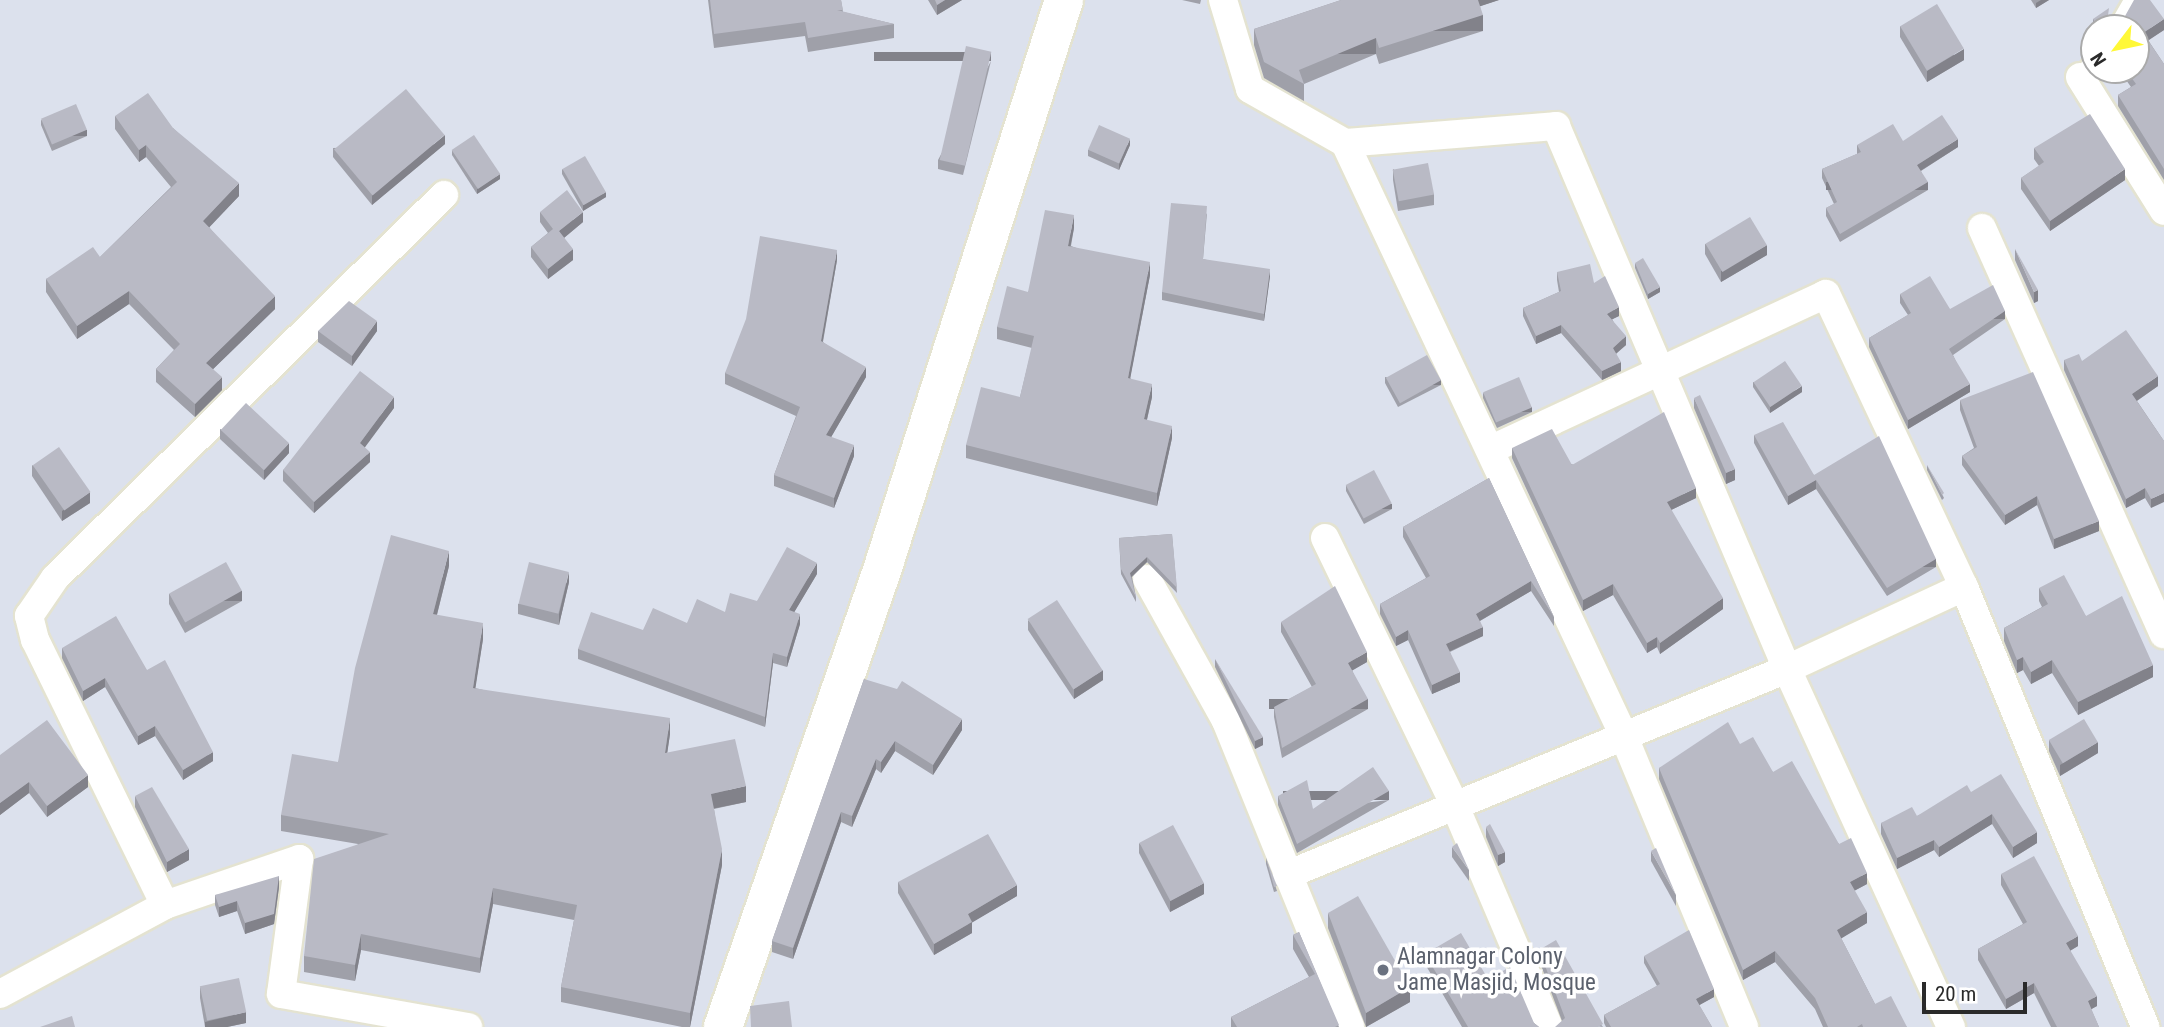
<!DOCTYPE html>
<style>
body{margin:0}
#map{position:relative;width:2164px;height:1027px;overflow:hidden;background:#dce1ed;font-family:"Roboto Condensed",sans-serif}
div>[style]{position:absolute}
.roads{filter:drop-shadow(2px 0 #e4e3d1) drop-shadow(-2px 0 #e4e3d1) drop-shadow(0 2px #e4e3d1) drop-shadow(0 -2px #e4e3d1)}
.lane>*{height:14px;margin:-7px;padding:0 7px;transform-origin:7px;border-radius:7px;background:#fff}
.street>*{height:28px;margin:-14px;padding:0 14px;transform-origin:14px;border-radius:14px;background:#fff}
.secondary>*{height:38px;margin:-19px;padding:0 19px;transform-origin:19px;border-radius:19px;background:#fff}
.wall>*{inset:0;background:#9fa0a9}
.shaded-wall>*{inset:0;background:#82828a;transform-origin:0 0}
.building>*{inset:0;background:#b9bac5;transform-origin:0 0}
.dots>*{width:19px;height:19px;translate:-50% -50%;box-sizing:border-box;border:4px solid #fff;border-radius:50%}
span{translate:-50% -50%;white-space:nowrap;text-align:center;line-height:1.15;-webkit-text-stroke:7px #fff;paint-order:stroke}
.worship-label{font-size:23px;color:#5b616d}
.left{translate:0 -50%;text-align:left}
.north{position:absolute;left:2080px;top:14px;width:70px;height:70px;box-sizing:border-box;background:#fff;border:2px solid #aaa;border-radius:50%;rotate:238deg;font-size:19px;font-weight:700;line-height:28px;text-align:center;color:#2a2a2a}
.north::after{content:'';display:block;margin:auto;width:24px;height:32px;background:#fff837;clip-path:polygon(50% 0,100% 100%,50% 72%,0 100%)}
.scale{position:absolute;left:1922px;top:982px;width:105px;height:32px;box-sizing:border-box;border:4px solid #2a2a2a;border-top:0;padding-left:9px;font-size:21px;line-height:24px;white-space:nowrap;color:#2a2a2a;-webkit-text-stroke:5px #fff;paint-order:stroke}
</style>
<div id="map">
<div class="roads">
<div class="lane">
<i style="left:2115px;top:28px;width:32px;rotate:-60deg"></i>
<i style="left:2080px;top:77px;width:24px;rotate:-55deg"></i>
</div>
<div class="street">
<i style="left:1223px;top:0;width:93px;rotate:73.1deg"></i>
<i style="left:1250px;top:89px;width:109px;rotate:29.6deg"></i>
<i style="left:1345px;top:143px;width:212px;rotate:-4.6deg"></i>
<i style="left:1556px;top:126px;width:590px;rotate:66.95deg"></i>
<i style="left:1787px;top:669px;width:394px;rotate:65.4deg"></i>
<i style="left:2080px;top:77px;width:158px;rotate:57.9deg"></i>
<i style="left:1345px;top:143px;width:651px;rotate:64.81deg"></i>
<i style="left:1622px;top:732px;width:319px;rotate:67.5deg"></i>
<i style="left:1982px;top:228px;width:445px;rotate:65.9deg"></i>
<i style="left:1492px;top:449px;width:368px;rotate:-24.9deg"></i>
<i style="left:1826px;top:294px;width:324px;rotate:64.8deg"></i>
<i style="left:1964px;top:587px;width:476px;rotate:67.6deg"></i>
<i style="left:1325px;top:538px;width:298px;rotate:64.1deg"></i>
<i style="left:1455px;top:806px;width:240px;rotate:67deg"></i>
<i style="left:1147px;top:579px;width:162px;rotate:60.9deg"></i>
<i style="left:1226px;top:721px;width:330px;rotate:67.9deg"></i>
<i style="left:1287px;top:875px;width:541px;rotate:-22.39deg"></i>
<i style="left:1787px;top:669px;width:195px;rotate:-24.9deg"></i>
<i style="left:165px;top:905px;width:295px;rotate:-116.1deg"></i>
<i style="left:35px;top:640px;width:25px;rotate:-104deg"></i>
<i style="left:29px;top:616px;width:46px;rotate:-55.6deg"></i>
<i style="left:55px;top:578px;width:546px;rotate:-44.55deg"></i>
<i style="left:0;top:994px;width:187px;rotate:-28.3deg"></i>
<i style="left:165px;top:905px;width:142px;rotate:-18.9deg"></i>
<i style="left:299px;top:859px;width:136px;rotate:97.6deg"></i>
<i style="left:281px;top:994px;width:190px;rotate:10deg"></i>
</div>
<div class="secondary">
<i style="left:723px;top:1027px;width:493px;rotate:-70.8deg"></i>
<i style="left:885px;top:561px;width:589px;rotate:-72.3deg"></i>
</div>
</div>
<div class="wall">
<i style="clip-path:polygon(708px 0,841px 0,843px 12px,894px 24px,894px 38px,808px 52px,805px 36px,714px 48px)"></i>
<i style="clip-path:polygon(928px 0,962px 0,937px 15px)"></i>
<i style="clip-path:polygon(1182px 0,1201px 0,1200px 4px)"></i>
<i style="clip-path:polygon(1341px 0,1499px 0,1480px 6px,1483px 31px,1379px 64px,1376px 54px,1304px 84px,1304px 101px,1264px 78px,1254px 45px,1254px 29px)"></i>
<i style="clip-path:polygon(2031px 0,2049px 0,2036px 8px)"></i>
<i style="clip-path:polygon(2109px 18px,2109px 23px,2164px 30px,2148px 40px,2164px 64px,2164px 180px,2118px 106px,2118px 95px,2131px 87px,2119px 70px,2136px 70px,2136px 28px,2094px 28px,2094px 32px,2093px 30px,2093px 19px)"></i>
<i style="clip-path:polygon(1900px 26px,1964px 60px,1927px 82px,1900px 37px)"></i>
<i style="clip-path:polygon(991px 61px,963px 175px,938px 169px,938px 160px)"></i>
<i style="clip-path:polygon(115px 116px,173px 128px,239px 196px,209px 227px,275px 309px,213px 369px,222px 390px,195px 417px,156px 382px,156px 369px,174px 350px,129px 304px,77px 339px,46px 292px,46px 279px,100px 257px,171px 187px,146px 157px,139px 162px,115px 129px)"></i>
<i style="clip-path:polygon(41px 120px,87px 136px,52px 151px,41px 125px)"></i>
<i style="clip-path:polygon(1903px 141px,1958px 147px,1921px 171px,1928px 190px,1840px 242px,1826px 216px,1826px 208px,1834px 204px,1822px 178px,1822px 169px,1857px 154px,1857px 145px)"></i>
<i style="clip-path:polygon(445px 144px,372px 205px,333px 157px,333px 148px)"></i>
<i style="clip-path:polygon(1130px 145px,1119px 170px,1088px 156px,1088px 150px)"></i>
<i style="clip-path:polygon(2034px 148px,2125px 180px,2050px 231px,2021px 189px,2021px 178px,2039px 166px,2034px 159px)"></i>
<i style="clip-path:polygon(452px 150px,500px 179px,477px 194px,452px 155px)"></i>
<i style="clip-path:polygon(562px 169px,606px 197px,583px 211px,562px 174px)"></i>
<i style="clip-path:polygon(1393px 169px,1434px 194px,1434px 205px,1398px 211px,1393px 180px)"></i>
<i style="clip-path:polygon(540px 212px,583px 222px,564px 238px,573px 260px,548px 279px,531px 257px,531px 247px,548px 233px,540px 222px)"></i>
<i style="clip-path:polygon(1207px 213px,1203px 259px,1270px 276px,1264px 321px,1162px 300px,1162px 292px)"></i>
<i style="clip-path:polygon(1074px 228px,1071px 246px,1150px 275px,1130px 378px,1152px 397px,1147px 420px,1172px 438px,1157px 506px,966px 458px,966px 445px,1020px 397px,1032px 348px,997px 339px,997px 327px,1028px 292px)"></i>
<i style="clip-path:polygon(1705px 244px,1767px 255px,1721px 282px,1705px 254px)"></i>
<i style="clip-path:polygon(2015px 249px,2038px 301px,2034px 303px,2015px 260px)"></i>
<i style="clip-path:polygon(837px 260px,823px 342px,866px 377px,831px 437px,854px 456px,834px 508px,774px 486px,774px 475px,796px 416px,725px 384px,725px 373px)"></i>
<i style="clip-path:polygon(1635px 263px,1660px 292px,1648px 299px,1635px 268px)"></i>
<i style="clip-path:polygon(1557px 272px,1594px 283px,1619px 316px,1612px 319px,1626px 345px,1616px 354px,1621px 371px,1602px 380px,1561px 333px,1536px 344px,1523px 316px,1523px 308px,1559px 292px,1557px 280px)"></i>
<i style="clip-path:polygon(1900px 294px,1950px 309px,2005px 319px,1953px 355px,1970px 392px,1908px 429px,1869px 347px,1869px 338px,1908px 315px,1900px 303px)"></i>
<i style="clip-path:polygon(318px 331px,377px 331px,352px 366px,318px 342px)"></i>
<i style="clip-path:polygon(2064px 360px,2082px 361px,2158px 386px,2137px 401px,2164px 441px,2151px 508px,2145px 498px,2126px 508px,2064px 370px)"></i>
<i style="clip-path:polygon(1385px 377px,1441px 385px,1398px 407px,1385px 383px)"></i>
<i style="clip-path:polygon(1753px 382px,1802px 392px,1770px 413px,1753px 387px)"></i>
<i style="clip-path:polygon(1483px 393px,1532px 412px,1497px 428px,1483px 398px)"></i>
<i style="clip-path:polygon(1694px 398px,1735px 480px,1726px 484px,1694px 408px)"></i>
<i style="clip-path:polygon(1960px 400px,2099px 531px,2054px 549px,2037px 505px,2005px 525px,1962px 465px,1962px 456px,1974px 448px,1960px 410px)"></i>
<i style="clip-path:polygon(394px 408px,364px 447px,370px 462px,314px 513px,283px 481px,283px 470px)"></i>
<i style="clip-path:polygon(220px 429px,289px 453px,264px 480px,220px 439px)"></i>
<i style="clip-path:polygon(1754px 435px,1814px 475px,1936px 567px,1887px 596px,1816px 489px,1788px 505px,1754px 443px)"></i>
<i style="clip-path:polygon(1512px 448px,1696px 498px,1671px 510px,1723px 609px,1660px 654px,1657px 647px,1647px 653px,1613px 595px,1583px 611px,1512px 458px)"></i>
<i style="clip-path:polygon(32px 465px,90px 503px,62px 521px,32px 476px)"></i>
<i style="clip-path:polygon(1927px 465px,1944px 498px,1942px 500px,1927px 470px)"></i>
<i style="clip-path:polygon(1489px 478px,1554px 617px,1554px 626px,1531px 591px,1480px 621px,1483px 636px,1450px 652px,1460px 682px,1432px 694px,1408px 640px,1396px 646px,1380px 614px,1380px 604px,1426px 578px,1403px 537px,1403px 527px)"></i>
<i style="clip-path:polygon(1346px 485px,1392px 509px,1364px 524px,1346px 491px)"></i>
<i style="clip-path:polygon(1172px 534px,1177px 593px,1147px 562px,1132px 577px,1136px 597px,1136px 602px,1121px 574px,1119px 538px)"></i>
<i style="clip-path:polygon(449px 566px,437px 615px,483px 639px,475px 688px,670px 734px,667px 753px,746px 802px,714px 809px,722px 865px,690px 1027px,682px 1027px,561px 1002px,561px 987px,574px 920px,493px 904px,480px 973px,361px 950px,355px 981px,304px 972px,304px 956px,358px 844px,281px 831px,281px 815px,338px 762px)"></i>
<i style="clip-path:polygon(817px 574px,794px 612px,800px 624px,787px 667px,773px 663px,765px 727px,578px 659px,578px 649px,643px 630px,687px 623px,725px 612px,757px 601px)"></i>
<i style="clip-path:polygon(569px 582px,559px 625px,518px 614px,518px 604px)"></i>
<i style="clip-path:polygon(2039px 588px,2086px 616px,2153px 677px,2078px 715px,2052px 673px,2031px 684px,2023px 670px,2017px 673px,2004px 641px,2004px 628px,2042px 607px,2039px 601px)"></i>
<i style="clip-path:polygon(169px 594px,242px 601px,185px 633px,169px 604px)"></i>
<i style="clip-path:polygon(1028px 620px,1103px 680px,1074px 699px,1028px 630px)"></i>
<i style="clip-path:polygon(1281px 622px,1367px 662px,1352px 670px,1368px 709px,1282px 758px,1274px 717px,1274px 707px,1312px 687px,1281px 632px)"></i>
<i style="clip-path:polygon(62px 648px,147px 670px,213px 761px,183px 780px,155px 736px,138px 745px,105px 687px,83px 701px,62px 658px)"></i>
<i style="clip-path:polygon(1215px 659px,1263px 745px,1255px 749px,1215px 667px)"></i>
<i style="clip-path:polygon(864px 679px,962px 730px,933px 775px,895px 751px,881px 773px,876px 769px,852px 827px,841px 822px,793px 959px,772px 952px,772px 941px)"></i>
<i style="clip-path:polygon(2049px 740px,2098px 753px,2060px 776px,2049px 751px)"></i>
<i style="clip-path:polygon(1740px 744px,1773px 772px,1839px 844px,1867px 884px,1854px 891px,1867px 923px,1841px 938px,1875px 1004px,1907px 1027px,1823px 1027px,1815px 1009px,1775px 962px,1743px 980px,1659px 779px,1659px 768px)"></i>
<i style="clip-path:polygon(0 755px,88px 787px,47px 817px,29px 793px,0 815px)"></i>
<i style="clip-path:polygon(1971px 792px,2037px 843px,2013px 858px,1992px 824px,1939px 857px,1934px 850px,1897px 869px,1881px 834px,1881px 823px,1917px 816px)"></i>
<i style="clip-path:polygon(135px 796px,189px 860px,167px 872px,135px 807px)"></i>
<i style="clip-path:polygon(1278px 796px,1313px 809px,1389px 800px,1297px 853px,1278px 805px)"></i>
<i style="clip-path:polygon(1486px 827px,1505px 862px,1498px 866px,1486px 837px)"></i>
<i style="clip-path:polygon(1139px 843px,1204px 894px,1170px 912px,1139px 853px)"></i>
<i style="clip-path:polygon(1452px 847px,1469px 870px,1469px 881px,1452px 857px)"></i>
<i style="clip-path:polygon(1651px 851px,1676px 895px,1676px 906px,1651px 861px)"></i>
<i style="clip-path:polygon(1266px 858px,1277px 891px,1274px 892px,1266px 864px)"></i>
<i style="clip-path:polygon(2001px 874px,2078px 946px,2070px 951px,2097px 1006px,2091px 1009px,2099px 1027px,2051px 1027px,2034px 993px,2006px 1009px,1978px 960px,1978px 949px,2023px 924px,2001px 885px)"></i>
<i style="clip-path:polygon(898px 882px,1017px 896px,972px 922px,972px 933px,934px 955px,898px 893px)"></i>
<i style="clip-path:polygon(279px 887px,274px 924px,245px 934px,237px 911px,219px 917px,215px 905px,215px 895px)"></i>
<i style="clip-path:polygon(1328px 913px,1410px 1002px,1366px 1027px,1328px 928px)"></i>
<i style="clip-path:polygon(1299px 932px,1339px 1027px,1231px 1027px,1231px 1017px,1309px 977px,1293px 949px,1293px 935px)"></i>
<i style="clip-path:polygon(1539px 950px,1603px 1027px,1562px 1021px,1539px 960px)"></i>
<i style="clip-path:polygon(1425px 954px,1488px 979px,1534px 1023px,1539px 1027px,1462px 1027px,1425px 964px)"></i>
<i style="clip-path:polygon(1644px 956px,1714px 997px,1699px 1005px,1712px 1027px,1606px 1027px,1604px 1023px,1604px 1015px,1657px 986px,1644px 963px)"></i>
<i style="clip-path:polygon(200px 987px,246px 1023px,227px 1027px,205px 1027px,200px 998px)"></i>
</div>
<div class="shaded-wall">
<i style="clip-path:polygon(945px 0,962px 0,937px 15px,937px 5px)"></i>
<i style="clip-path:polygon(1475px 0,1499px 0,1475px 8px)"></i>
<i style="clip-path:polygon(2041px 0,2049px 0,2036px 8px,2036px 3px)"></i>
<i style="left:1483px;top:15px;width:16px;height:109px;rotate:90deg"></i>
<i style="clip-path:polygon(2164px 19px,2164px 30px,2143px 44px,2143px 33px)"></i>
<i style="left:1376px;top:38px;width:16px;height:83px;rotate:90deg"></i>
<i style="clip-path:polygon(1964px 49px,1964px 60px,1927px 82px,1927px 71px)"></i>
<i style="left:991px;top:52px;width:9px;height:117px;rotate:90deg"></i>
<i style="left:87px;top:130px;width:6px;height:38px;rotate:90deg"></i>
<i style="clip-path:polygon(445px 135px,445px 144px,372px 205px,372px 195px)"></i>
<i style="clip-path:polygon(1130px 139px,1130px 145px,1119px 170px,1119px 164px)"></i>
<i style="clip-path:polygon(1958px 139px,1958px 147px,1917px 173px,1917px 165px)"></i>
<i style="clip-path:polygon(146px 145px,146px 157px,139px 162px,139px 150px)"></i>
<i style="clip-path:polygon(2125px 169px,2125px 180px,2050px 231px,2050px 221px)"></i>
<i style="clip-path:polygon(500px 174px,500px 179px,477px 194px,477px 189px)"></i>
<i style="left:1928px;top:182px;width:8px;height:102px;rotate:90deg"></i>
<i style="clip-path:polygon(239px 183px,239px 196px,203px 234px,203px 221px)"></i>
<i style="clip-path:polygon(606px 192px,606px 197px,583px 211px,583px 205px)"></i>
<i style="clip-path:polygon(583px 212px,583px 222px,559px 242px,559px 231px)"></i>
<i style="clip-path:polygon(1074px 215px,1074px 228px,1068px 258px,1068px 246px)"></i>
<i style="clip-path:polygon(1767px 245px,1767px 255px,1721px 282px,1721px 271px)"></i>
<i style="clip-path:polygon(573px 249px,573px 260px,548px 279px,548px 269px)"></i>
<i style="clip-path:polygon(837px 250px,837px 260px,821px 351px,821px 341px)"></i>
<i style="clip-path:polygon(1150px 262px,1150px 275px,1128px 390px,1128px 378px)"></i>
<i style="clip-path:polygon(1270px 269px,1270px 276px,1264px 321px,1264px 314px)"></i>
<i style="clip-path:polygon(1660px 287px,1660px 292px,1648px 299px,1648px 294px)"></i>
<i style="clip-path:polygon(2038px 290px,2038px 301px,2034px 303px,2034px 292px)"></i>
<i style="clip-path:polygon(129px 291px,129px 304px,77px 339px,77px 326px)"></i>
<i style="clip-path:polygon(275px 296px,275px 309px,206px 376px,206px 363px)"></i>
<i style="clip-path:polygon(1619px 307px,1619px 316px,1607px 322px,1607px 314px)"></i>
<i style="left:2005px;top:311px;width:8px;height:68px;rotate:90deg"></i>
<i style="clip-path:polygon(377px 321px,377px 331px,352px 366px,352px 356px)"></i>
<i style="clip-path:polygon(1561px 325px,1561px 333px,1536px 344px,1536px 336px)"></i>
<i style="clip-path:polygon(1626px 336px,1626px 345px,1613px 356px,1613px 348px)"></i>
<i style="clip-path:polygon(1621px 362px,1621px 371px,1602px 380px,1602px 371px)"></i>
<i style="clip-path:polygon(866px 367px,866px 377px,826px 446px,826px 435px)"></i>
<i style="clip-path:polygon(2158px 376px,2158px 386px,2132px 404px,2132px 394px)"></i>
<i style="clip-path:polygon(222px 377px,222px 390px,195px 417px,195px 404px)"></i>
<i style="left:1441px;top:380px;width:5px;height:48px;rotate:90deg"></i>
<i style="clip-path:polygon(1152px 384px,1152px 397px,1144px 432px,1144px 419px)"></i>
<i style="clip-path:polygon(1970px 384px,1970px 392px,1908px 429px,1908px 420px)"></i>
<i style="clip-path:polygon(1802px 386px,1802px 392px,1770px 413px,1770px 407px)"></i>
<i style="clip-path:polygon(394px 397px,394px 408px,360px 454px,360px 443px)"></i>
<i style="left:1532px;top:407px;width:5px;height:38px;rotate:90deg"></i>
<i style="clip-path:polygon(1172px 426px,1172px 438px,1157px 506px,1157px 493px)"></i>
<i style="clip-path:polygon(289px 443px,289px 453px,264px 480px,264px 470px)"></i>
<i style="clip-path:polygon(854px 445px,854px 456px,834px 508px,834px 498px)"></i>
<i style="clip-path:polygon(370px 452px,370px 462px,314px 513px,314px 502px)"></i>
<i style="clip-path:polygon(1735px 469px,1735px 480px,1726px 484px,1726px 473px)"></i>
<i style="clip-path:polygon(1816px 480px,1816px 489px,1788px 505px,1788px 496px)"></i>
<i style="clip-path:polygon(1696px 488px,1696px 498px,1667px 512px,1667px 502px)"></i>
<i style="clip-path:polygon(2145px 488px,2145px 498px,2126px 508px,2126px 499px)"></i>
<i style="clip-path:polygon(90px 492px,90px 503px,62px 521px,62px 511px)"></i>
<i style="clip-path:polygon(2164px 493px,2164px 502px,2151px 508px,2151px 499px)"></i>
<i style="clip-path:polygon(2037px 496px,2037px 505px,2005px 525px,2005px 515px)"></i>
<i style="left:1392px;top:504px;width:5px;height:32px;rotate:90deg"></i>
<i style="clip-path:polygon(2099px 521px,2099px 531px,2054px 549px,2054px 539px)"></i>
<i style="clip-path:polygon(449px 551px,449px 566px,433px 630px,433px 614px)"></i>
<i style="clip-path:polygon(1147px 557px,1147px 562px,1130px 578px,1130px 573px)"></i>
<i style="left:1936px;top:559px;width:8px;height:57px;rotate:90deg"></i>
<i style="clip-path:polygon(817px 563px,817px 574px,789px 621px,789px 610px)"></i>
<i style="clip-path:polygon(569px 572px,569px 582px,559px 625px,559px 614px)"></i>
<i style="clip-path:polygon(1531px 581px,1531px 591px,1476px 623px,1476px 614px)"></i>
<i style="clip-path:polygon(1613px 584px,1613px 595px,1583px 611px,1583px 600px)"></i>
<i style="left:242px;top:591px;width:10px;height:65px;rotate:90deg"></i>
<i style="clip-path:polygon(1723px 598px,1723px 609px,1660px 654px,1660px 643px)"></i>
<i style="clip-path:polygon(800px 614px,800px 624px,787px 667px,787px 657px)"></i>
<i style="clip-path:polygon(483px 623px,483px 639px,473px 704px,473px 688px)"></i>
<i style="clip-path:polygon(1483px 627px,1483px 636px,1446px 653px,1446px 644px)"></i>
<i style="clip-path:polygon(1408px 630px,1408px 640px,1396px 646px,1396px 637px)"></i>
<i style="clip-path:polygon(1657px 637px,1657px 647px,1647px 653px,1647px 643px)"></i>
<i style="clip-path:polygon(1367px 652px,1367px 662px,1348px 673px,1348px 663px)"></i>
<i style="clip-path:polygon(773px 653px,773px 663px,765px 727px,765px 717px)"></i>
<i style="clip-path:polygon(2023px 657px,2023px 670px,2017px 673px,2017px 660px)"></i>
<i style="clip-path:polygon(2052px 660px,2052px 673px,2031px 684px,2031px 672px)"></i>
<i style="clip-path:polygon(2153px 665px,2153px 677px,2078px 715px,2078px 702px)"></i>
<i style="clip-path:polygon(1103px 670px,1103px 680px,1074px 699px,1074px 689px)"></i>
<i style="clip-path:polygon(1460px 672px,1460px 682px,1432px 694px,1432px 685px)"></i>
<i style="clip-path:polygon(105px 678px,105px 687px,83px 701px,83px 691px)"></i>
<i style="left:1368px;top:699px;width:10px;height:99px;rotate:90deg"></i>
<i style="clip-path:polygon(670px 718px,670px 734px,665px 769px,665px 753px)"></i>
<i style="clip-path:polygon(962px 719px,962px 730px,933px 775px,933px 765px)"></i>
<i style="clip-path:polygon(155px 726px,155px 736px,138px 745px,138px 736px)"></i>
<i style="clip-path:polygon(1263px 737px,1263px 745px,1255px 749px,1255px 741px)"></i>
<i style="clip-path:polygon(895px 741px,895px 751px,881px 773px,881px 762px)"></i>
<i style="clip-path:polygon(2098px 742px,2098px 753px,2060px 776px,2060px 765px)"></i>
<i style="clip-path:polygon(213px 752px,213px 761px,183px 780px,183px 770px)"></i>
<i style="clip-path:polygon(876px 759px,876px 769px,852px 827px,852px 816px)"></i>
<i style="clip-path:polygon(88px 775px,88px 787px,47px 817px,47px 806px)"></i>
<i style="clip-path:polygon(29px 782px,29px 793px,0 815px,0 803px)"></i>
<i style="clip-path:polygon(746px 786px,746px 802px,711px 809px,711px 794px)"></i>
<i style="left:1389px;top:791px;width:9px;height:106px;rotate:90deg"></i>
<i style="clip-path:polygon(841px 812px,841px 822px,793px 959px,793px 948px)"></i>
<i style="clip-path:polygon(1992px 814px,1992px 824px,1939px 857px,1939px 847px)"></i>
<i style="clip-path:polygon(2037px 832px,2037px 843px,2013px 858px,2013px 847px)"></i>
<i style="clip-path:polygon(1934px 840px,1934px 850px,1897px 869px,1897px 858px)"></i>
<i style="clip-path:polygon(189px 849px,189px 860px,167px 872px,167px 862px)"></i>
<i style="clip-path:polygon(722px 849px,722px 865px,690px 1027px,690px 1013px)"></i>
<i style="clip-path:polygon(1505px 852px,1505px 862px,1498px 866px,1498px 855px)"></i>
<i style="clip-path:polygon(1867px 873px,1867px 884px,1850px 893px,1850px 882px)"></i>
<i style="clip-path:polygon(279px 876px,279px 887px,274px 924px,245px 934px,245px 923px)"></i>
<i style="clip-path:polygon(1204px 883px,1204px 894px,1170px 912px,1170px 901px)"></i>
<i style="clip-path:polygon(1017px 885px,1017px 896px,968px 925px,968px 914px)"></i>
<i style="clip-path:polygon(493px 888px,493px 904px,480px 973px,480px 958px)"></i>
<i style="clip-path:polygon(237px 901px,237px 911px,219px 917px,219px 907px)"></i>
<i style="clip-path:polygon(1867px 912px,1867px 923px,1837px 941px,1837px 930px)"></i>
<i style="clip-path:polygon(972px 922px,972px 933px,934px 955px,934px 944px)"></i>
<i style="clip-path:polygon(361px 934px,361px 950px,355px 981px,355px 965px)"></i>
<i style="clip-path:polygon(2078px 936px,2078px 946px,2066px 953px,2066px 943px)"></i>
<i style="clip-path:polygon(1775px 951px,1775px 962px,1743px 980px,1743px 970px)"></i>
<i style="clip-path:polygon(2034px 983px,2034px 993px,2006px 1009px,2006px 999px)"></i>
<i style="clip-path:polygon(1410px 987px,1410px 1002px,1366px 1027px,1366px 1013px)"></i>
<i style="clip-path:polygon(1714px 989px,1714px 997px,1696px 1007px,1696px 999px)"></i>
<i style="clip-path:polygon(2097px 996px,2097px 1006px,2088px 1011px,2088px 1001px)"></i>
<i style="clip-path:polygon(246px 1012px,246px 1023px,227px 1027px,205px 1027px,205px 1022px)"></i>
</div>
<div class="building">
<i style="clip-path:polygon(710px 0,841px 0,843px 10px,837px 10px,894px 24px,808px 38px,805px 22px,714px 34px)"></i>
<i style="clip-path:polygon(935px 0,945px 0,937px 5px)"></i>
<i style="clip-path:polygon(1341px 0,1478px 0,1483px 15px,1379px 48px,1376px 38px,1299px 70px,1304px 84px,1264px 62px,1254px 29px)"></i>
<i style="clip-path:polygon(2134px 0,2150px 0,2164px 19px,2143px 33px,2164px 64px,2164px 169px,2118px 95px,2136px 84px,2126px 70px,2136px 70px,2136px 28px,2099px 28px,2093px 19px,2109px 8px,2107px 23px,2120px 25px)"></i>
<i style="left:1937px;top:4px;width:52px;height:43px;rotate:59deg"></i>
<i style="left:966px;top:46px;width:26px;height:117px;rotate:13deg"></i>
<i style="left:406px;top:89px;width:60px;height:94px;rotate:50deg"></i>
<i style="clip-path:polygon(148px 93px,173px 128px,239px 183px,203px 221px,275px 296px,206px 363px,222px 377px,195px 404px,156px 369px,180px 344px,129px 291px,77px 326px,46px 279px,93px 247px,100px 257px,177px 182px,146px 145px,139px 150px,115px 116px)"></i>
<i style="left:76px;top:104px;width:28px;height:38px;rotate:67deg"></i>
<i style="clip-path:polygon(2090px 114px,2125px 169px,2050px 221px,2021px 178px,2044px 162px,2034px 148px)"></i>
<i style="clip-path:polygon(1942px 115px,1958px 139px,1917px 165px,1928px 182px,1840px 234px,1826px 208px,1837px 202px,1822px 169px,1861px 152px,1857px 145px,1893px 124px,1903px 141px)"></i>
<i style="left:1099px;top:125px;width:34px;height:27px;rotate:24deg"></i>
<i style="left:474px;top:135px;width:47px;height:27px;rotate:56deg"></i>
<i style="left:585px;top:156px;width:42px;height:26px;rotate:60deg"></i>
<i style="left:1428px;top:163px;width:32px;height:36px;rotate:79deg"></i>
<i style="clip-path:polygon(567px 190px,583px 212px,559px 231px,573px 249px,548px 269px,531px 247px,553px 229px,540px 212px)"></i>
<i style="clip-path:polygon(1171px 203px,1207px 206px,1203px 259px,1270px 269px,1264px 314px,1162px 292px)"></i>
<i style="clip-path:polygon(1045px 210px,1074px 215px,1068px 246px,1150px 262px,1128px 378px,1152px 384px,1144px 419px,1172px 426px,1157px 493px,966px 445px,981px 387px,1020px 397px,1034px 336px,997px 327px,1007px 286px,1028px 292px)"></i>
<i style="left:1750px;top:217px;width:33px;height:52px;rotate:59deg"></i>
<i style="clip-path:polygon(760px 236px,837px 250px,821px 341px,866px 367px,826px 435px,854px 445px,834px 498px,774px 475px,800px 407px,725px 373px,746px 319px)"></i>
<i style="clip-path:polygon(2015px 249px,2038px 290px,2034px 292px)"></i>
<i style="clip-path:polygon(1643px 258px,1660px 287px,1648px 294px,1635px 263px)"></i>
<i style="clip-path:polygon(1590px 264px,1594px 283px,1605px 276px,1619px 307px,1607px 314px,1626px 336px,1613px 348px,1621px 362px,1602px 371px,1561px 325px,1536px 336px,1523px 308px,1561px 291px,1557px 272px)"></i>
<i style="clip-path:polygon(1930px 276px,1950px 309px,1993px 285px,2005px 311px,1949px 349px,1970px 384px,1908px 420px,1869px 338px,1911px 313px,1900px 294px)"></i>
<i style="clip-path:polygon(349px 301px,377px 321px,352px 356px,318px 331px)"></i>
<i style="clip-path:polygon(2126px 330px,2158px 376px,2132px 394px,2164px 441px,2164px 493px,2151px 499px,2145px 488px,2126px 499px,2064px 360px,2079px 354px,2082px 361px)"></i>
<i style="left:1427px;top:355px;width:29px;height:47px;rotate:61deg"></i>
<i style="left:1785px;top:361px;width:30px;height:38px;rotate:56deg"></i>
<i style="clip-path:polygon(360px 371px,394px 397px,360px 443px,370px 452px,314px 502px,283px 470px)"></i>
<i style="clip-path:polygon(2033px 372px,2099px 521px,2054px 539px,2037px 496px,2005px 515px,1962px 456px,1977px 447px,1960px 400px)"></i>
<i style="left:1519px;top:377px;width:33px;height:39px;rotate:67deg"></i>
<i style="clip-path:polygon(1700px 395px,1735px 469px,1726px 473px,1694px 398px)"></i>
<i style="left:246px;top:403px;width:59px;height:37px;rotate:43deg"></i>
<i style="clip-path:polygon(1664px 412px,1696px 488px,1667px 502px,1723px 598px,1660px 643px,1657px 637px,1647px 643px,1613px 584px,1583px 600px,1512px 448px,1552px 429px,1572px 465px)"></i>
<i style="clip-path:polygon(1783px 422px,1814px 475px,1879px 436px,1936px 559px,1887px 588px,1816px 480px,1788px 496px,1754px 435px)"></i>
<i style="left:59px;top:447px;width:55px;height:32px;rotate:55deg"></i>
<i style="clip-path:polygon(1927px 465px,1944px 493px,1942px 495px)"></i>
<i style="left:1374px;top:470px;width:38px;height:32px;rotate:62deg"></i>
<i style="clip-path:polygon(1489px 478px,1554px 617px,1531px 581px,1476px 614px,1483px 627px,1446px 644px,1460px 672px,1432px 685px,1408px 630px,1396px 637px,1380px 604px,1430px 576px,1403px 527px)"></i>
<i style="clip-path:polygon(1172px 534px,1177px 588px,1147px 557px,1130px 573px,1136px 597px,1121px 569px,1119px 538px)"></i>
<i style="clip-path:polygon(391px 535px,449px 551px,433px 614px,483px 623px,473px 688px,670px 718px,665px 753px,735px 739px,746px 786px,711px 794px,722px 849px,690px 1013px,561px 987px,577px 905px,493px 888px,480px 958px,361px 934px,355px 965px,304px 956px,314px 859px,389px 834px,281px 815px,292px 754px,338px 762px,355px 668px)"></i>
<i style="clip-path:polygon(787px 547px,817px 563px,789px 610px,800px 614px,787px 657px,773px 653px,765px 717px,578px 649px,591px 612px,643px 630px,653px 608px,687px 623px,697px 599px,725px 612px,730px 593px,757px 601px)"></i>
<i style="left:226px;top:562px;width:33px;height:65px;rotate:61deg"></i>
<i style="left:529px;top:562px;width:41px;height:43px;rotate:14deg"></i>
<i style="clip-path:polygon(2064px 575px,2086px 616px,2122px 596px,2153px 665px,2078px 702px,2052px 660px,2031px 672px,2023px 657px,2017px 660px,2004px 628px,2048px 604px,2039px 588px)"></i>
<i style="clip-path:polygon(1335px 586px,1367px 652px,1348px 663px,1368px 699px,1282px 748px,1274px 707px,1316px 684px,1281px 622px)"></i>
<i style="left:1057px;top:600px;width:84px;height:35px;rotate:57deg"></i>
<i style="clip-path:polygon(116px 616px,147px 670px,165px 660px,213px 752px,183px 770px,155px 726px,138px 736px,105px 678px,83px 691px,62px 648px)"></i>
<i style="clip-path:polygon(1215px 659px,1263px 737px,1255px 741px)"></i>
<i style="clip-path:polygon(864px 679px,897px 689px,902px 681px,962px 719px,933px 765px,895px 741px,881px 762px,876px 759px,852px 816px,841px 812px,793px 948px,772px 941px)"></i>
<i style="left:2084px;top:719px;width:27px;height:41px;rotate:59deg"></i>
<i style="clip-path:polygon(47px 720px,88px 775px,47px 806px,29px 782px,0 803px,0 755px)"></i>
<i style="clip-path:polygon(1728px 722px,1740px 744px,1753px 737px,1773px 772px,1792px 761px,1839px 844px,1851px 838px,1867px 873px,1850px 882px,1867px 912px,1837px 930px,1875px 1004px,1891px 996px,1907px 1027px,1863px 1027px,1862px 1024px,1857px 1027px,1828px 1027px,1815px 998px,1775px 951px,1743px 970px,1659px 768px)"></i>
<i style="clip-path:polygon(1373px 767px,1389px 791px,1297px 844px,1278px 796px,1307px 780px,1313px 809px)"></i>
<i style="clip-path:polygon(2001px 774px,2037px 832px,2013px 847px,1992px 814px,1939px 847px,1934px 840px,1897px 858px,1881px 823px,1912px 807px,1917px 816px,1967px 785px,1971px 792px)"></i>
<i style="clip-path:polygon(152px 787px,189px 849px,167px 862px,135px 796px)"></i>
<i style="clip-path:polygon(1490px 824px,1505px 852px,1498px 855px,1486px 827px)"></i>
<i style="left:1173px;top:825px;width:66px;height:38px;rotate:62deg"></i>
<i style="clip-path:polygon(988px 834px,1017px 885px,968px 914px,972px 922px,934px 944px,898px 882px)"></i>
<i style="clip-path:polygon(1457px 843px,1469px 870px,1452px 847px)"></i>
<i style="clip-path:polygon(1656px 848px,1676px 895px,1651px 851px)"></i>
<i style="clip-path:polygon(2034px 856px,2078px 936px,2066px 943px,2097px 996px,2088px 1001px,2099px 1027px,2057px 1027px,2034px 983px,2006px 999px,1978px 949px,2027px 922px,2001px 874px)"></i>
<i style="clip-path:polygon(1266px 858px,1277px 886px,1274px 887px)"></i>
<i style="clip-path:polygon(279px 876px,274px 914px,245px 923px,237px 901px,219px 907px,215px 895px)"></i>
<i style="clip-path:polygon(1358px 896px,1410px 987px,1366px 1013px,1328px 913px)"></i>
<i style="clip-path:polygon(1689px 930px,1714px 989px,1696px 999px,1712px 1027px,1611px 1027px,1604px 1015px,1660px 984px,1644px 956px)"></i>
<i style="clip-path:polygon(1299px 932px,1339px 1025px,1335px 1027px,1237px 1027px,1231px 1017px,1315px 974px,1293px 935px)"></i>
<i style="clip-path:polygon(1461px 933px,1488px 979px,1510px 967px,1534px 1023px,1539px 1027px,1468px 1027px,1425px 954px)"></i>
<i style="clip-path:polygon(1556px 940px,1603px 1024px,1598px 1027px,1555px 1027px,1565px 1018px,1539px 950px)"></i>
<i style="left:239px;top:978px;width:35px;height:40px;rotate:78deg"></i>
<i style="clip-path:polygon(789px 1001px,792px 1027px,751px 1027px,750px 1006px)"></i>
<i style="clip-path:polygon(72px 1016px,75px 1027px,40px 1027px)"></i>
</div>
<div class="dots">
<i style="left:1383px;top:970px;background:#6b7280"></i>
</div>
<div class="worship-label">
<span class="left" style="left:1397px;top:970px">Alamnagar Colony<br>Jame Masjid, Mosque</span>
</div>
<div class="north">N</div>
<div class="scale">20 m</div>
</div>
